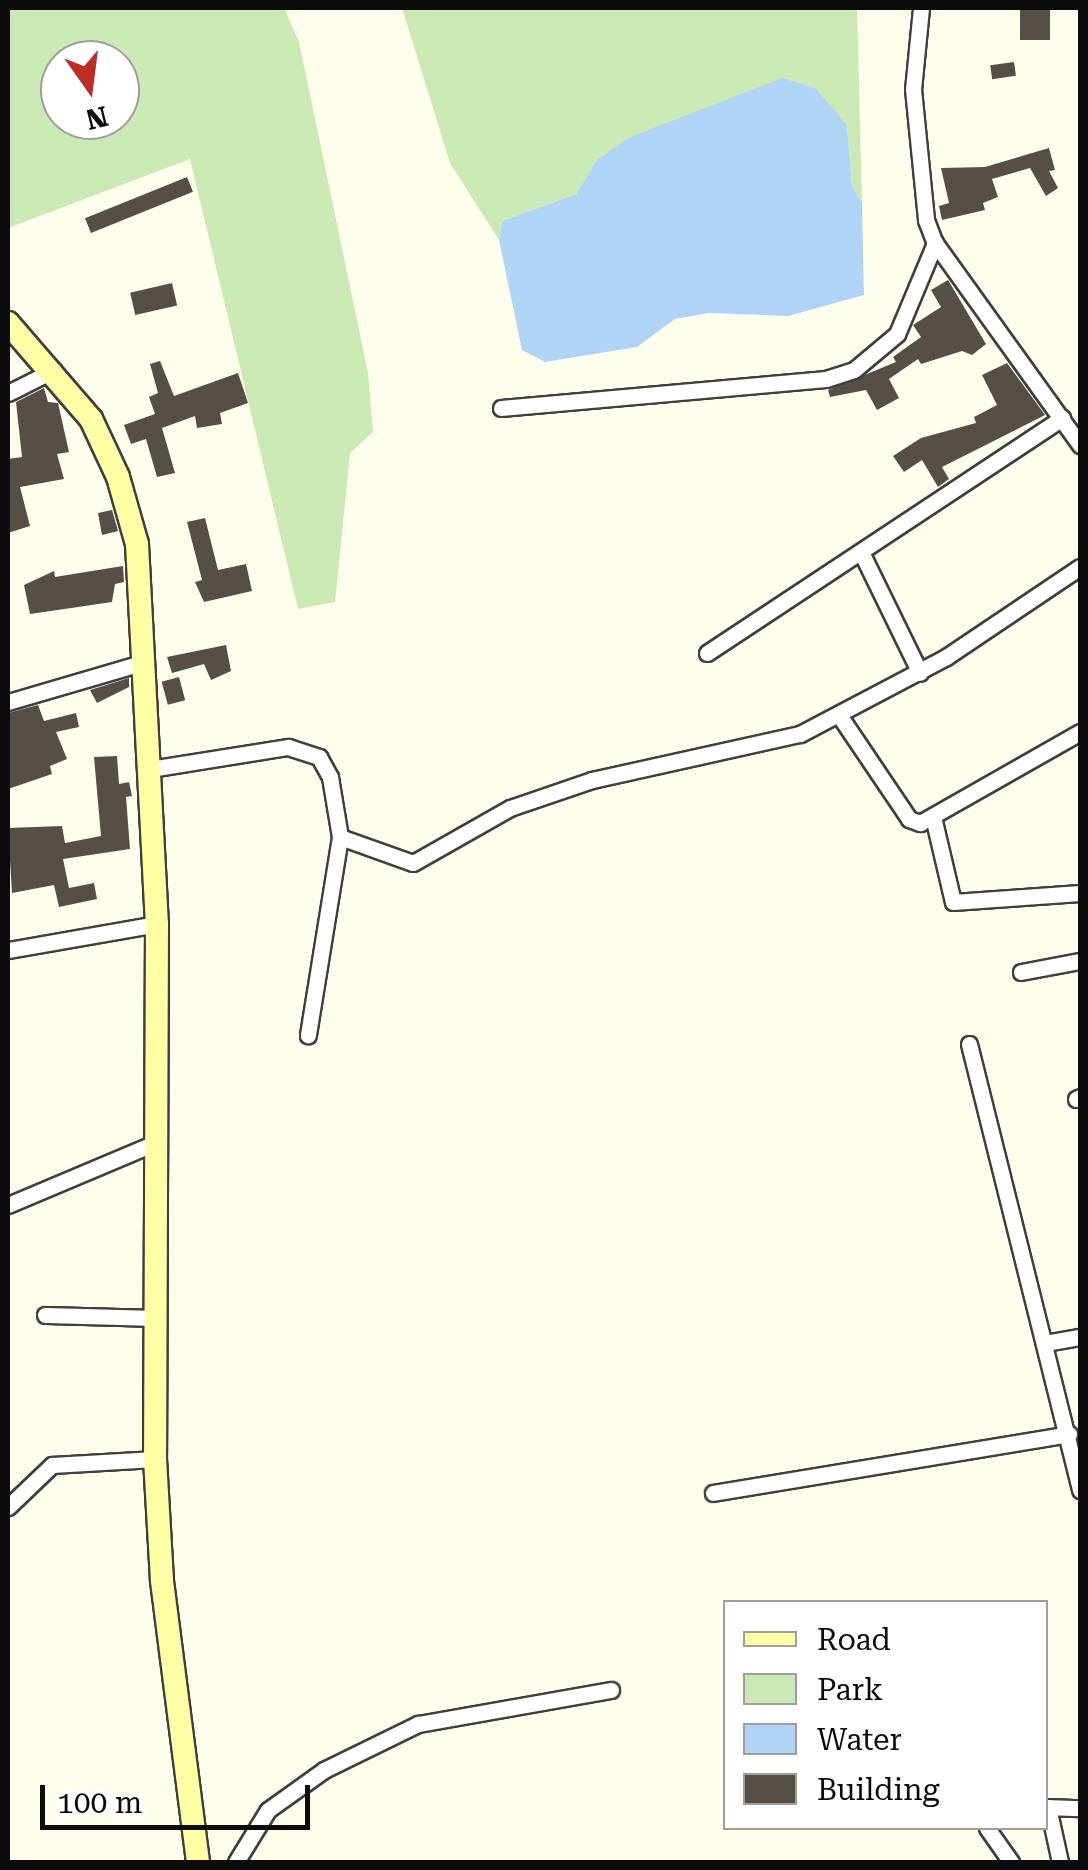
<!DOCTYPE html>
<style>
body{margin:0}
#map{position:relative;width:1088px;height:1870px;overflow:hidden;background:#fffdeb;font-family:"Roboto Serif",serif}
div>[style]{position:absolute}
.green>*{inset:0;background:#cae9b5}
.water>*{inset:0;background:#b0d4f6}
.building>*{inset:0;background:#554f48;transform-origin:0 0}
.roads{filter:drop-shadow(2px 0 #3f3f3f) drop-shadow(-2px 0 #3f3f3f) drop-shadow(0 2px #3f3f3f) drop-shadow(0 -2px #3f3f3f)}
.street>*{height:15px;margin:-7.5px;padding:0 7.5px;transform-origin:7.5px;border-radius:7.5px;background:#fff}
.secondary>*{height:22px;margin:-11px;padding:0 11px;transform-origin:11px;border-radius:11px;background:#ffffa6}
span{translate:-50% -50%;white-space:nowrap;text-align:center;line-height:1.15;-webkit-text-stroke:10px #fff;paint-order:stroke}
.frame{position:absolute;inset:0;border:10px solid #0c0c0c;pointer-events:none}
.legend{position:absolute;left:723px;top:1600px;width:325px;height:230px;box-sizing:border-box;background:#fff;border:2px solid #9e9e9e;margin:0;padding:12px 18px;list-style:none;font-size:30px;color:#0c0c0c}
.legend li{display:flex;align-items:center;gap:20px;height:50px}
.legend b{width:50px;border:2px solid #9e9e9e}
.north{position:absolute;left:40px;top:40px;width:100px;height:100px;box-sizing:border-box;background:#fff;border:2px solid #9e9e9e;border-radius:50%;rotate:166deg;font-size:28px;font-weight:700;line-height:40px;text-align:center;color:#0c0c0c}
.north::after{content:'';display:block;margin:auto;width:35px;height:45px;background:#bc2e24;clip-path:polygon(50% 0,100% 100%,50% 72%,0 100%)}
.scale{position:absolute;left:40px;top:1785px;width:270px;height:45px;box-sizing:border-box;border:5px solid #0c0c0c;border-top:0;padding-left:12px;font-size:30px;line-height:35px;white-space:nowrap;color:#0c0c0c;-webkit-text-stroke:8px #fff;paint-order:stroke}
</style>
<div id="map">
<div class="green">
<i style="clip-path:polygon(evenodd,8px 8px,284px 8px,299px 42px,368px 373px,373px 432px,350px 453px,335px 602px,298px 609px,190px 159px,8px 228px,8px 8px,60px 60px,120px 60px,120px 120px,60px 120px,60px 60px)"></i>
<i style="clip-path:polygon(402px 8px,857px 8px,862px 203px,852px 185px,847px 125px,596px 161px,576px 194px,502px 221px,499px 240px,450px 163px)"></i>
</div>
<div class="water">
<i style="clip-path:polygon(782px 78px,815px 88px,847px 125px,852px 185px,862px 203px,864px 295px,788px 316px,709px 313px,675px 319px,637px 347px,545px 362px,522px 350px,499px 240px,502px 221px,576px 194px,596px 161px,628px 138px)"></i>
</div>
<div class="building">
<i style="left:1020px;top:8px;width:30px;height:32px"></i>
<i style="left:1014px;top:62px;width:14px;height:24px;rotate:82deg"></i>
<i style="clip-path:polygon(1049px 148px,1055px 170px,1049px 171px,1058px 188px,1046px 196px,1030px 168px,992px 179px,998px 197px,983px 203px,985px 210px,942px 220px,939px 206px,949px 203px,941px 168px,985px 167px)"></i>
<i style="left:187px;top:177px;width:16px;height:110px;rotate:68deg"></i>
<i style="clip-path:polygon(948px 280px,986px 344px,972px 355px,962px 351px,921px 364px,918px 359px,889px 379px,899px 398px,877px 410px,866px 390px,830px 397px,828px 390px,896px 362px,893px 357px,921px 337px,913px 325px,941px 307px,931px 290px)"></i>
<i style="left:172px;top:283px;width:23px;height:43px;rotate:77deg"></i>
<i style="clip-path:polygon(160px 361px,174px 396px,238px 373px,248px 403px,220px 413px,222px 424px,197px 428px,195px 416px,162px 428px,175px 473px,157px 477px,146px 439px,131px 444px,124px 425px,155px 414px,149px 397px,158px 393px,150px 364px)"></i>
<i style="clip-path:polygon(1007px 363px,1045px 415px,942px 467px,949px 479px,938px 487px,922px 460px,904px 472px,893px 456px,921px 438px,976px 423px,974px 417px,997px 405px,982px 375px)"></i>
<i style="clip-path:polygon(44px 388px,48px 402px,58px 403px,69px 452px,57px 454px,64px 479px,20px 487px,30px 526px,8px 533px,8px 459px,22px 457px,16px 402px)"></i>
<i style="clip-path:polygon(112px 510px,118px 531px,102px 535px,98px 513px)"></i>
<i style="clip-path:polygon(205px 518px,218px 570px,246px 564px,252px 591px,204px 602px,195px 582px,202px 580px,187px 522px)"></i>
<i style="clip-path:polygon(123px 566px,124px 582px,115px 584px,112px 602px,30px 614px,24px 585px,54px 571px,55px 577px)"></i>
<i style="clip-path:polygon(226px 645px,231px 671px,211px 680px,204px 664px,172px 673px,167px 657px)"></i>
<i style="left:179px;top:677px;width:24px;height:18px;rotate:75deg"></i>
<i style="clip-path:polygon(129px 678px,129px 687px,97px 703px,90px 690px)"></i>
<i style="clip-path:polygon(38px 705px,44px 721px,76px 713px,79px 727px,56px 732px,67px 759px,50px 766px,52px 774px,8px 789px,8px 713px)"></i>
<i style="clip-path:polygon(117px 756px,119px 784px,129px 782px,132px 796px,126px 797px,130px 849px,63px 859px,69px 888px,94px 883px,97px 899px,59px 907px,54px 885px,12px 893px,8px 828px,62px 826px,65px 843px,101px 836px,94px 757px)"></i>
</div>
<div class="roads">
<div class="street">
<i style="left:921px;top:8px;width:81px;rotate:95.6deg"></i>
<i style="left:913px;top:89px;width:132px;rotate:84.3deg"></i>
<i style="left:926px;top:220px;width:25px;rotate:69deg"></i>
<i style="left:935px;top:243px;width:249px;rotate:54.3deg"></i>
<i style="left:8px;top:393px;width:51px;rotate:-26.6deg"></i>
<i style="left:501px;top:408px;width:326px;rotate:-5.1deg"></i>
<i style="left:826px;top:379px;width:29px;rotate:-18deg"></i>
<i style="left:854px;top:370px;width:56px;rotate:-39.9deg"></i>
<i style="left:897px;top:334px;width:99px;rotate:-67.3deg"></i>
<i style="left:863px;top:556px;width:130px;rotate:64deg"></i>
<i style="left:707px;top:653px;width:426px;rotate:-33.5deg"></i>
<i style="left:8px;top:702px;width:143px;rotate:-16.3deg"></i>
<i style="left:841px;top:718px;width:122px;rotate:56deg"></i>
<i style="left:909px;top:819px;width:12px;rotate:20deg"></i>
<i style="left:920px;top:823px;width:184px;rotate:-29.6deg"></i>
<i style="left:150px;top:769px;width:140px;rotate:-9.1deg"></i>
<i style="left:288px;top:747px;width:33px;rotate:18deg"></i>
<i style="left:319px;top:757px;width:23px;rotate:61deg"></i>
<i style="left:330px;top:777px;width:61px;rotate:80.5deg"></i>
<i style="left:340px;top:837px;width:201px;rotate:99.2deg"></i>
<i style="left:934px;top:821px;width:83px;rotate:76.8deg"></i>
<i style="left:953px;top:902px;width:127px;rotate:-4.1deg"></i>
<i style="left:340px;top:837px;width:77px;rotate:19.6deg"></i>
<i style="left:413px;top:863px;width:112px;rotate:-29.6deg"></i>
<i style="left:510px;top:808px;width:87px;rotate:-18.9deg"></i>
<i style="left:592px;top:780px;width:213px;rotate:-12.5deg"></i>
<i style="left:800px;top:734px;width:165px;rotate:-27.8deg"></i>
<i style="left:946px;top:657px;width:161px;rotate:-33.9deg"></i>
<i style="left:8px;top:950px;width:151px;rotate:-9.9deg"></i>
<i style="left:1021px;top:972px;width:60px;rotate:-10.6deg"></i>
<i style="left:969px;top:1044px;width:460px;rotate:76deg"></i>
<i style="left:1076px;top:1099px;width:4px;rotate:-27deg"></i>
<i style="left:8px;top:1205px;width:160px;rotate:-22.9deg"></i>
<i style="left:45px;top:1315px;width:113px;rotate:1.5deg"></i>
<i style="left:1045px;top:1343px;width:36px;rotate:-10deg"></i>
<i style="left:713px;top:1493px;width:361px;rotate:-9.4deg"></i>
<i style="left:8px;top:1507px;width:61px;rotate:-43.7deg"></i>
<i style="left:52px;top:1465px;width:103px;rotate:-3.3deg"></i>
<i style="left:1046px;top:1807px;width:34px;rotate:2deg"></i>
<i style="left:1048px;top:1807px;width:56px;rotate:77.7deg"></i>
<i style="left:987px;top:1828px;width:42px;rotate:54.8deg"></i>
<i style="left:236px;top:1862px;width:61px;rotate:-58.4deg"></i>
<i style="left:268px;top:1810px;width:69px;rotate:-35.5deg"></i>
<i style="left:324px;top:1770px;width:105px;rotate:-26.1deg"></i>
<i style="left:418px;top:1724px;width:196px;rotate:-10deg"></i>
</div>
<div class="secondary">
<i style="left:8px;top:323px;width:127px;rotate:49.2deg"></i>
<i style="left:91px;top:419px;width:64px;rotate:65deg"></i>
<i style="left:118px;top:477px;width:70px;rotate:74.2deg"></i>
<i style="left:137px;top:544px;width:381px;rotate:87deg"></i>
<i style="left:157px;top:924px;width:535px;rotate:90.21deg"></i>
<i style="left:155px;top:1459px;width:122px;rotate:86.7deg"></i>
<i style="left:162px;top:1581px;width:283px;rotate:82.7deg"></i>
</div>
</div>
<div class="frame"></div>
<ul class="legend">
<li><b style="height:12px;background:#ffffa6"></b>Road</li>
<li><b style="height:28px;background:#cae9b5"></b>Park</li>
<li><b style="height:28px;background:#b0d4f6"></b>Water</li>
<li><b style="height:28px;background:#554f48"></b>Building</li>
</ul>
<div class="north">N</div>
<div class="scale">100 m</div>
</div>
